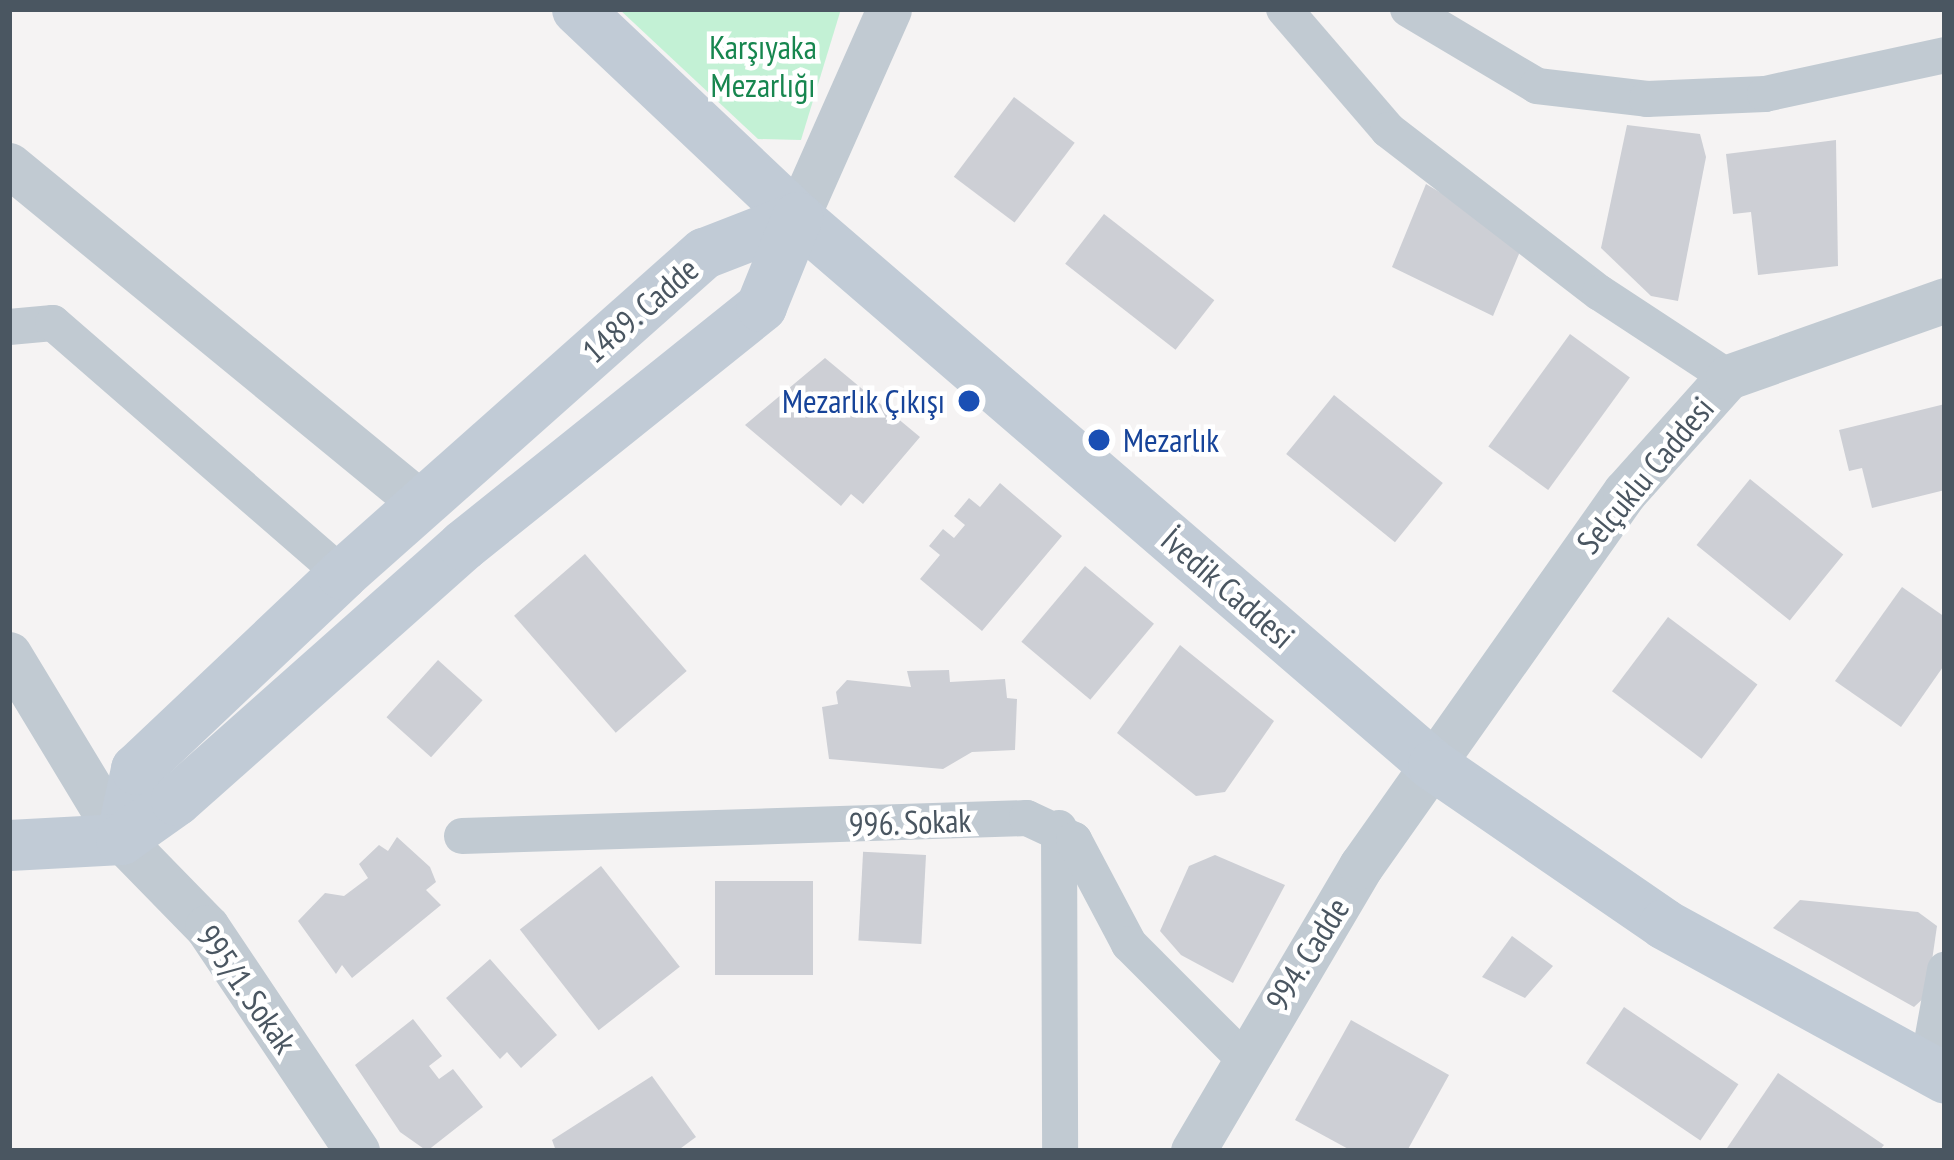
<!DOCTYPE html>
<meta charset="utf-8">
<style>
body{margin:0}
#map{position:relative;width:1954px;height:1160px;overflow:hidden;background:#f5f3f3;font-family:"PT Sans Narrow",sans-serif}
div>[style]{position:absolute}
.green>*{inset:0;background:#c3f1d5}
.building>*{inset:0;background:#cdcfd5;transform-origin:0 0}
.minor>*{height:36px;margin:-18px;padding:0 18px;transform-origin:18px;border-radius:18px;background:#c1cad2}
.tertiary>*{height:45px;margin:-22.5px;padding:0 22.5px;transform-origin:22.5px;border-radius:22.5px;background:#c1cad2}
.secondary>*{height:51px;margin:-25.5px;padding:0 25.5px;transform-origin:25.5px;border-radius:25.5px;background:#c1cbd6}
.dots>*{width:33px;height:33px;translate:-50% -50%;box-sizing:border-box;border:6px solid #fff;border-radius:50%}
span{translate:-50% -50%;white-space:nowrap;text-align:center;line-height:1.15;-webkit-text-stroke:9px #fff;paint-order:stroke}
.park-label{font-size:33px;color:#17864f}
.street-label{font-size:33px;color:#4a5661}
.transit-label{font-size:33px;color:#164399}
.right{translate:-100% -50%;text-align:right}
.left{translate:0 -50%;text-align:left}
.frame{position:absolute;inset:0;border:12px solid #4a5661;pointer-events:none}
</style>
<div id="map">
<div class="green">
<i style="clip-path:polygon(619px 9px,841px 9px,801px 140px,758px 139px)"></i>
</div>
<div class="building">
<i style="left:1014px;top:97px;width:76px;height:100px;rotate:37deg"></i>
<i style="clip-path:polygon(1627px 125px,1700px 134px,1706px 157px,1678px 301px,1651px 296px,1601px 248px)"></i>
<i style="clip-path:polygon(1836px 140px,1838px 266px,1758px 275px,1751px 212px,1733px 214px,1726px 154px)"></i>
<i style="clip-path:polygon(1426px 184px,1524px 242px,1493px 316px,1392px 267px)"></i>
<i style="left:1104px;top:214px;width:140px;height:63px;rotate:38deg"></i>
<i style="left:1570px;top:334px;width:74px;height:139px;rotate:36deg"></i>
<i style="clip-path:polygon(825px 358px,920px 437px,863px 504px,851px 494px,841px 506px,745px 425px)"></i>
<i style="left:1334px;top:395px;width:140px;height:76px;rotate:39deg"></i>
<i style="clip-path:polygon(1945px 404px,1945px 490px,1872px 508px,1862px 468px,1849px 471px,1839px 430px)"></i>
<i style="left:1750px;top:479px;width:120px;height:85px;rotate:39deg"></i>
<i style="clip-path:polygon(1000px 483px,1062px 536px,982px 631px,920px 579px,940px 555px,929px 546px,943px 529px,954px 538px,965px 525px,954px 516px,969px 498px,980px 507px)"></i>
<i style="left:585px;top:554px;width:155px;height:94px;rotate:49deg"></i>
<i style="left:1085px;top:566px;width:90px;height:99px;rotate:40deg"></i>
<i style="clip-path:polygon(1902px 587px,1945px 617px,1945px 664px,1901px 727px,1835px 681px)"></i>
<i style="left:1668px;top:617px;width:112px;height:93px;rotate:37deg"></i>
<i style="clip-path:polygon(1180px 645px,1274px 721px,1225px 792px,1196px 796px,1117px 733px)"></i>
<i style="left:438px;top:660px;width:60px;height:77px;rotate:42deg"></i>
<i style="clip-path:polygon(949px 670px,950px 682px,1005px 679px,1007px 698px,1017px 699px,1015px 750px,972px 752px,943px 769px,829px 759px,822px 707px,838px 704px,836px 692px,847px 680px,911px 687px,907px 671px)"></i>
<i style="clip-path:polygon(397px 837px,430px 867px,436px 882px,426px 890px,441px 905px,352px 978px,342px 965px,336px 974px,298px 921px,325px 893px,344px 896px,368px 878px,359px 864px,379px 845px,388px 851px)"></i>
<i style="left:926px;top:855px;width:89px;height:63px;rotate:93deg"></i>
<i style="clip-path:polygon(1215px 855px,1285px 885px,1233px 983px,1181px 955px,1160px 931px,1189px 866px)"></i>
<i style="left:601px;top:866px;width:128px;height:103px;rotate:52deg"></i>
<i style="left:813px;top:881px;width:94px;height:98px;rotate:90deg"></i>
<i style="clip-path:polygon(1800px 900px,1918px 912px,1937px 926px,1927px 995px,1914px 1007px,1773px 928px)"></i>
<i style="clip-path:polygon(1512px 936px,1553px 966px,1525px 998px,1482px 977px)"></i>
<i style="clip-path:polygon(490px 959px,557px 1035px,521px 1068px,507px 1052px,500px 1059px,446px 998px)"></i>
<i style="left:1624px;top:1007px;width:138px;height:68px;rotate:34deg"></i>
<i style="clip-path:polygon(413px 1019px,442px 1056px,429px 1066px,439px 1079px,453px 1069px,483px 1107px,427px 1151px,400px 1132px,355px 1065px)"></i>
<i style="clip-path:polygon(1351px 1020px,1449px 1075px,1407px 1151px,1352px 1151px,1295px 1120px)"></i>
<i style="clip-path:polygon(1778px 1073px,1884px 1145px,1879px 1151px,1725px 1151px)"></i>
<i style="clip-path:polygon(652px 1076px,696px 1137px,677px 1151px,556px 1151px,552px 1140px)"></i>
</div>
<div class="minor">
<i style="left:1284px;top:9px;width:160px;rotate:49.3deg"></i>
<i style="left:1388px;top:130px;width:267px;rotate:37.6deg"></i>
<i style="left:1600px;top:293px;width:153px;rotate:33.3deg"></i>
<i style="left:1408px;top:9px;width:150px;rotate:30.8deg"></i>
<i style="left:1537px;top:86px;width:111px;rotate:6.7deg"></i>
<i style="left:1647px;top:99px;width:118px;rotate:-2.4deg"></i>
<i style="left:1765px;top:94px;width:184px;rotate:-12.2deg"></i>
<i style="left:9px;top:327px;width:44px;rotate:-5.2deg"></i>
<i style="left:53px;top:323px;width:383px;rotate:41deg"></i>
<i style="left:1059px;top:828px;width:323px;rotate:89.8deg"></i>
<i style="left:462px;top:836px;width:565px;rotate:-1.82deg"></i>
<i style="left:1027px;top:818px;width:52px;rotate:25.1deg"></i>
<i style="left:1074px;top:840px;width:118px;rotate:62.1deg"></i>
<i style="left:1129px;top:944px;width:161px;rotate:45deg"></i>
<i style="left:1927px;top:1069px;width:101px;rotate:-79.7deg"></i>
</div>
<div class="tertiary">
<i style="left:9px;top:165px;width:533px;rotate:39.37deg"></i>
<i style="left:797px;top:217px;width:227px;rotate:-66.1deg"></i>
<i style="left:9px;top:654px;width:216px;rotate:58.8deg"></i>
<i style="left:121px;top:839px;width:123px;rotate:45.7deg"></i>
<i style="left:207px;top:927px;width:270px;rotate:56.2deg"></i>
<i style="left:1193px;top:1151px;width:331px;rotate:-59.5deg"></i>
<i style="left:1361px;top:866px;width:458px;rotate:-54.8deg"></i>
<i style="left:1625px;top:492px;width:154px;rotate:-48.2deg"></i>
<i style="left:1728px;top:377px;width:230px;rotate:-19.5deg"></i>
</div>
<div class="secondary">
<i style="left:577px;top:9px;width:303px;rotate:43.4deg"></i>
<i style="left:797px;top:217px;width:840px;rotate:40.75deg"></i>
<i style="left:1433px;top:765px;width:280px;rotate:34.5deg"></i>
<i style="left:1664px;top:924px;width:320px;rotate:28.7deg"></i>
<i style="left:121px;top:839px;width:72px;rotate:-77.9deg"></i>
<i style="left:136px;top:769px;width:284px;rotate:-43.4deg"></i>
<i style="left:342px;top:574px;width:484px;rotate:-41.6deg"></i>
<i style="left:704px;top:253px;width:100px;rotate:-21.2deg"></i>
<i style="left:9px;top:845px;width:112px;rotate:-3.1deg"></i>
<i style="left:121px;top:839px;width:67px;rotate:-35.3deg"></i>
<i style="left:176px;top:800px;width:384px;rotate:-41.6deg"></i>
<i style="left:463px;top:545px;width:382px;rotate:-38.7deg"></i>
<i style="left:761px;top:306px;width:96px;rotate:-68deg"></i>
</div>
<div class="dots">
<i style="left:969px;top:401px;background:#1a4fb4"></i>
<i style="left:1099px;top:440px;background:#1a4fb4"></i>
</div>
<div class="park-label">
<span style="left:763px;top:66px">Karşıyaka<br>Mezarlığı</span>
</div>
<div class="street-label">
<span style="left:640px;top:310px;rotate:-41deg">1489. Cadde</span>
<span style="left:1645px;top:475px;rotate:-50deg">Selçuklu Caddesi</span>
<span style="left:1228px;top:588px;rotate:41deg">İvedik Caddesi</span>
<span style="left:910px;top:822px;rotate:-2deg">996. Sokak</span>
<span style="left:1307px;top:954px;rotate:-58deg">994. Cadde</span>
<span style="left:247px;top:989px;rotate:55deg">995/1. Sokak</span>
</div>
<div class="transit-label">
<span class="right" style="left:945px;top:401px">Mezarlık Çıkışı</span>
<span class="left" style="left:1123px;top:440px">Mezarlık</span>
</div>
<div class="frame"></div>
</div>
